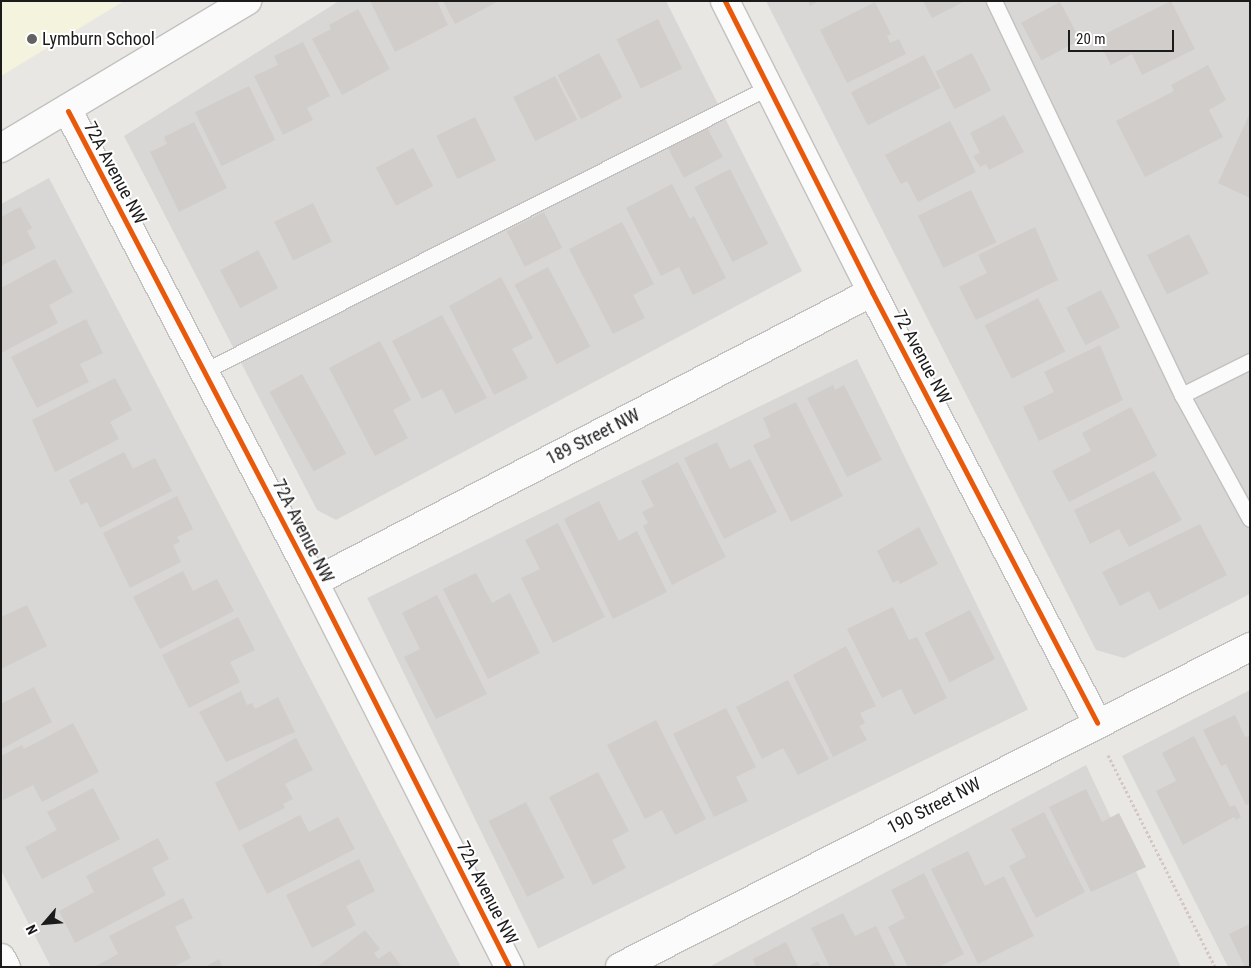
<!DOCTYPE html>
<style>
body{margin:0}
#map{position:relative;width:1251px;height:968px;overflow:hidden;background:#e9e7e3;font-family:"Roboto Condensed",sans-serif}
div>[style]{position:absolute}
.residential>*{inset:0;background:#d8d7d5;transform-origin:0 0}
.education>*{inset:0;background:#f4f3dd}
.building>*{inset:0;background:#d0cdca;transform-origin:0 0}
.path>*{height:3px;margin-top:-1.5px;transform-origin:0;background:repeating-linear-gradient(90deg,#d4c6c5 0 2.5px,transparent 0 5px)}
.roads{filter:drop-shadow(1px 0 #c2c1bf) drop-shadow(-1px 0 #c2c1bf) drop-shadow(0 1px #c2c1bf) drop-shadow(0 -1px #c2c1bf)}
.service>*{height:15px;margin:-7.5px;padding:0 7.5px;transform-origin:7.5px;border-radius:7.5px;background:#fcfbfb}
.minor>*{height:28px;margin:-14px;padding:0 14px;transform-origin:14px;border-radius:14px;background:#fcfbfb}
.tertiary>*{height:28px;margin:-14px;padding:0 14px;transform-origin:14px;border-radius:14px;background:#fcfbfb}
.cycleway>*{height:5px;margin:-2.5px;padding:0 2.5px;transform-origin:2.5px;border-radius:2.5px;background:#e8590c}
.dots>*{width:14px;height:14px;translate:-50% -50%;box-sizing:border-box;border:2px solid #fff;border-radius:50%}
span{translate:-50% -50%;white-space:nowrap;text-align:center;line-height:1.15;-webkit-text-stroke:4px #fff;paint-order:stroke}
.poi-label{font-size:18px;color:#1b1b1b}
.left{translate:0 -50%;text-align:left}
.street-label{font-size:18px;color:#1b1b1b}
.frame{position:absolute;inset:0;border:2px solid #1b1b1b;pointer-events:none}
.north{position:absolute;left:20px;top:898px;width:50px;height:50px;-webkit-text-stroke:4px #fff;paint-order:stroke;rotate:243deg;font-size:14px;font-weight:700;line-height:20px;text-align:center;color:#1b1b1b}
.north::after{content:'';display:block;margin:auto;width:18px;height:22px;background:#1b1b1b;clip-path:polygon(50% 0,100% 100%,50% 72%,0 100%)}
.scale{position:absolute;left:1068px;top:30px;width:106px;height:22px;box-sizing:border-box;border:2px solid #1b1b1b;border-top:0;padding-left:6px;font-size:15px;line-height:18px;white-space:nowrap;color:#1b1b1b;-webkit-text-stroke:4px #fff;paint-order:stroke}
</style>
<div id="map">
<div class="residential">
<i style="clip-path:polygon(339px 1px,666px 1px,802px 271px,336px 520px,317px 510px,124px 136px)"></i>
<i style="clip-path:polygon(766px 1px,1250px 1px,1250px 594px,1124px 658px,1096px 650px)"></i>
<i style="clip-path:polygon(49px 178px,460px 965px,460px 967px,51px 967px,1px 870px,1px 204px)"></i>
<i style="left:857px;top:359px;width:390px;height:545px;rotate:64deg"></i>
<i style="clip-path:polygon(1250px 690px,1250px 967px,1228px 967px,1122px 756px)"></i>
<i style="clip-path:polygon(1086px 765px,1181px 967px,709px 967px)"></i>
</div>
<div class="education">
<i style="clip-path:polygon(1px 1px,124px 1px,1px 76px)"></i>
</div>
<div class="building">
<i style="clip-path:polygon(370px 1px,437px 1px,448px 25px,395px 52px)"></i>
<i style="clip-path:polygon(443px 1px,499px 1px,455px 24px)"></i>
<i style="clip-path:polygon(808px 1px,819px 1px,810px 6px)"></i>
<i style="clip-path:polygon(923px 1px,965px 1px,932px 18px)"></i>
<i style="clip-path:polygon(1171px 1px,1195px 49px,1142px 75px,1132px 54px,1111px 65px,1097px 38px)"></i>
<i style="clip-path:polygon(875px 2px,891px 34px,887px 36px,890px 43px,899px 39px,906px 54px,847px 83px,820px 30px)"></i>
<i style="left:1060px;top:2px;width:43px;height:44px;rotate:62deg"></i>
<i style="clip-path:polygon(358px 9px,390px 69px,342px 95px,312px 39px,331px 29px,329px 25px)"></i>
<i style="left:658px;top:19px;width:55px;height:46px;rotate:64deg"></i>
<i style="clip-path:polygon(303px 42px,330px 96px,307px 108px,313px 120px,283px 135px,254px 76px,278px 65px,274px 56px)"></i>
<i style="left:599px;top:53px;width:50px;height:47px;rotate:62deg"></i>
<i style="left:972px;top:53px;width:42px;height:41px;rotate:63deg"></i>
<i style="left:924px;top:55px;width:37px;height:82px;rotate:63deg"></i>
<i style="clip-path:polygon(1208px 65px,1226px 100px,1209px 110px,1223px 137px,1145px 177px,1116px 121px,1174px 91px,1171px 85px)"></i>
<i style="left:555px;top:76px;width:49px;height:47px;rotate:63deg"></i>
<i style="left:249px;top:86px;width:60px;height:60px;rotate:64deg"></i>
<i style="clip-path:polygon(1250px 113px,1250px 198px,1218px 183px)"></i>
<i style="clip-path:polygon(1004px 115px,1024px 152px,989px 170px,986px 164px,980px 167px,973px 156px,980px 153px,970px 133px)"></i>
<i style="left:475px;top:117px;width:48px;height:43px;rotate:64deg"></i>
<i style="left:703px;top:120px;width:42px;height:44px;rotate:62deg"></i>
<i style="clip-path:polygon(950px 121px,976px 172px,918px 202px,907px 181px,901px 184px,885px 155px)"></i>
<i style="clip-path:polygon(194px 122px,227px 188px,179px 212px,150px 152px,167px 144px,164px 137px)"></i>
<i style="left:413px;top:148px;width:43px;height:42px;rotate:62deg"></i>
<i style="left:730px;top:169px;width:84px;height:40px;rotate:63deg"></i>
<i style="clip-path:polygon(672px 184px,690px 219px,694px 216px,726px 278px,693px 295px,679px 267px,661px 276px,626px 208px)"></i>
<i style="left:971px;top:190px;width:58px;height:59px;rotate:64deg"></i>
<i style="left:313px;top:203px;width:43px;height:43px;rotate:64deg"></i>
<i style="clip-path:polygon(20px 207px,32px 228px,27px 231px,36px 248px,1px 266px,1px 217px)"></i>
<i style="left:544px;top:212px;width:40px;height:42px;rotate:63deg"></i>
<i style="clip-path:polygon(622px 222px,654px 284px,633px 295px,645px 318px,613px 334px,569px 249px)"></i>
<i style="clip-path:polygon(1035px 227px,1058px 280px,976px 320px,959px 287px,987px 273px,978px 255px)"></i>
<i style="left:1189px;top:234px;width:44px;height:47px;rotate:63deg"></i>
<i style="left:258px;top:250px;width:43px;height:43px;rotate:62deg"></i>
<i style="clip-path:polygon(55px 259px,73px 292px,49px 305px,58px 323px,1px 353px,1px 288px)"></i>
<i style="left:548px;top:267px;width:90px;height:38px;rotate:62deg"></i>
<i style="clip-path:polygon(501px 277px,533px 338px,512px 349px,528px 378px,494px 395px,449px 306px)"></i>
<i style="left:1101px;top:290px;width:42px;height:39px;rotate:63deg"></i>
<i style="left:1038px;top:298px;width:60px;height:60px;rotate:63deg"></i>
<i style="clip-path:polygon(442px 315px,487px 398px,455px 414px,442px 389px,422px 399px,392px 341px)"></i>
<i style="clip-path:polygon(86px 319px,103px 353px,80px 364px,89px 382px,37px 408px,11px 357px)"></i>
<i style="clip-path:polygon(380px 341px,411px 400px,393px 410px,408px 438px,375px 456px,329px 368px)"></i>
<i style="clip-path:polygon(1100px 345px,1123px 400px,1039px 441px,1023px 407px,1054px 392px,1044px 372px)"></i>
<i style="left:302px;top:374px;width:91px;height:37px;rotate:61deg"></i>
<i style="clip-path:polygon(115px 378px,132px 410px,110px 422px,119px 439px,55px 472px,32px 420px)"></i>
<i style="clip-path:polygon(833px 385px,835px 390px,844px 385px,882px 460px,847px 477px,807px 398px)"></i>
<i style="clip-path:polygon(796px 402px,843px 496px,791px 522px,753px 445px,771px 437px,763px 418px)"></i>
<i style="clip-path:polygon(1131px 407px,1157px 456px,1069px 502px,1052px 471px,1091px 451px,1082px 433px)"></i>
<i style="clip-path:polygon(717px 442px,730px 469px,750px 459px,777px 512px,724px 539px,684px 458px)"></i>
<i style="clip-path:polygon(124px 452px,133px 469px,155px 458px,172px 491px,100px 528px,87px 502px,81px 505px,69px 480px)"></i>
<i style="clip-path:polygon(678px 462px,726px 557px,672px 585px,643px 526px,648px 523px,642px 512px,654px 506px,641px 481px)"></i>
<i style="clip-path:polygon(1154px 471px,1182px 520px,1129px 547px,1119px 529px,1090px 544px,1074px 510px)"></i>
<i style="clip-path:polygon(177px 496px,193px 529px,177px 537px,180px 542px,173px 545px,181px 562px,130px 588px,103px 533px)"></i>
<i style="clip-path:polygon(599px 501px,619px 541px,637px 531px,667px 592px,613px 619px,564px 519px)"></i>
<i style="clip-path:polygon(558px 523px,605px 617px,553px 643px,521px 578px,540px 569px,525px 540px)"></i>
<i style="clip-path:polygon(1200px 524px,1227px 575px,1159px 610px,1149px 591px,1120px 606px,1102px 572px)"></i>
<i style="clip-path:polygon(919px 527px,938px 564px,900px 584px,898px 580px,893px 583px,877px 551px)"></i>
<i style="clip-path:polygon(183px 571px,193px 591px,217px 579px,234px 611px,160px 649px,133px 597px)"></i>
<i style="clip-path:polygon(476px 573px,492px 603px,510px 593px,540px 653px,488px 679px,443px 589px)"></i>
<i style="clip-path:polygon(437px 595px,487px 694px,436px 719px,404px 657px,420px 649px,402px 613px)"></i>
<i style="clip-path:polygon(27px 605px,47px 646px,1px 669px,1px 617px)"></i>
<i style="clip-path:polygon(893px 607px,909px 640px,917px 637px,947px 698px,914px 715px,901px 689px,882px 698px,847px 629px)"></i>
<i style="left:970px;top:610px;width:55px;height:51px;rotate:63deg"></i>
<i style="clip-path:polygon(238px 617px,255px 650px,230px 662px,240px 682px,189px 708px,162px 655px)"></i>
<i style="clip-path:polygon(846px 646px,876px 706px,860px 713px,865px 723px,859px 726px,867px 740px,833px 757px,793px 675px)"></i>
<i style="clip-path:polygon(788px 680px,829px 759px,798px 775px,783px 748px,762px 759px,736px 707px)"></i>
<i style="clip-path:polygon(34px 687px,52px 722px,1px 749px,1px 704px)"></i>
<i style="clip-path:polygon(241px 691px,247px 705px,252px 703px,255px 709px,278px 697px,295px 732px,226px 762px,199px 712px)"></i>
<i style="clip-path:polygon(726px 708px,756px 767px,736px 777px,748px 801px,714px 817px,673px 734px)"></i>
<i style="clip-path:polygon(1235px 715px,1245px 737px,1250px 736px,1250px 804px,1246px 805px,1226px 764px,1221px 766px,1203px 730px)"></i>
<i style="clip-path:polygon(656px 720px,706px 819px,675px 835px,662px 810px,645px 819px,607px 745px)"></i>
<i style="clip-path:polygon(73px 723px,99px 772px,42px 802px,33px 785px,3px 800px,1px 756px,22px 745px,24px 749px)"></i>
<i style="clip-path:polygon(1194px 736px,1230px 807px,1235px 805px,1241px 817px,1236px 820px,1234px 817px,1183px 845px,1156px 791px,1176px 781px,1162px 753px)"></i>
<i style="clip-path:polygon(296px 738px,313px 770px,285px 784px,293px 799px,283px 804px,285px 808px,239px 831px,215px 783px)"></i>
<i style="clip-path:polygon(598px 772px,629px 831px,612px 840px,626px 868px,593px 885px,549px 797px)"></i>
<i style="clip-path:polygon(93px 788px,120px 839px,42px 879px,25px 847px,57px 830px,47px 812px)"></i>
<i style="clip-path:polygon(1086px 789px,1102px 822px,1119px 813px,1146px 867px,1091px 892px,1049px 807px)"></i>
<i style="left:526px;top:802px;width:85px;height:42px;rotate:63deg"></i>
<i style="clip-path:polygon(1044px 812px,1085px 892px,1036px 918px,1009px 866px,1026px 857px,1011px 829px)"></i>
<i style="clip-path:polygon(300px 815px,309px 832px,338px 817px,355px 849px,267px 894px,242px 845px)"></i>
<i style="clip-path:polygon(158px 838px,169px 859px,152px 868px,166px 895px,75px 943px,59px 911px,94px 892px,86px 876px)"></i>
<i style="clip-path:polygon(968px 851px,985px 886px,1004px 876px,1034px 936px,978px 964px,931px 869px)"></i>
<i style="clip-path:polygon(359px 859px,375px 891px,346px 906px,356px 925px,312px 948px,286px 895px)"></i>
<i style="clip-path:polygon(924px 873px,964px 954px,939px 967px,908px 967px,888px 927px,905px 918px,891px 890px)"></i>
<i style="clip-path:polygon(183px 898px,193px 918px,175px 927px,191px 958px,173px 967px,94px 967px,118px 954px,109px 936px)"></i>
<i style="clip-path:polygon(843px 913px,855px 936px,876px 926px,896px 967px,830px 967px,811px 928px)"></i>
<i style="clip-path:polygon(1250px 924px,1250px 967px,1245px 967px,1229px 934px)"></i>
<i style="clip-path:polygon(365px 930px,380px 949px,374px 953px,378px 959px,390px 951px,402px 967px,317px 967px)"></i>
<i style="clip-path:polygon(786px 942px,798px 967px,756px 967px,753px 959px)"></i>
<i style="clip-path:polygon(219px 959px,222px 967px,205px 967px)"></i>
<i style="clip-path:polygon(818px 961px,821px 967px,807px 967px)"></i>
</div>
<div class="path">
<i style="left:1108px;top:755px;width:237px;rotate:63.2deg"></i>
</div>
<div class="roads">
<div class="service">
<i style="left:994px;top:1px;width:437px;rotate:64.5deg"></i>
<i style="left:1182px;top:395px;width:141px;rotate:61.3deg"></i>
<i style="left:204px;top:371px;width:632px;rotate:-26.69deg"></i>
<i style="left:1182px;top:395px;width:76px;rotate:-26.6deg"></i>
</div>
<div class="minor">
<i style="left:725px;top:1px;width:326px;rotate:63.2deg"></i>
<i style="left:872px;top:292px;width:486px;rotate:62.4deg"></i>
<i style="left:68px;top:111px;width:531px;rotate:62.42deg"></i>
<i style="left:314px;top:582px;width:432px;rotate:63.1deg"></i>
<i style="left:314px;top:582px;width:629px;rotate:-27.46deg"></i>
<i style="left:1px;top:958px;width:10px;rotate:61deg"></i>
<i style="left:620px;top:967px;width:707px;rotate:-26.93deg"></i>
</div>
<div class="tertiary">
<i style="left:1px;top:148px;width:287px;rotate:-30.9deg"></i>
</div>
</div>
<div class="cycleway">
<i style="left:725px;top:1px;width:326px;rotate:63.2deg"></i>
<i style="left:872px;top:292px;width:486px;rotate:62.4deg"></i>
<i style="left:68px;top:111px;width:531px;rotate:62.42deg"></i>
<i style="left:314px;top:582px;width:432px;rotate:63.1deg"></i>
</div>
<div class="dots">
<i style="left:32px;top:39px;background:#636261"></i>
</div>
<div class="poi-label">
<span class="left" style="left:42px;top:39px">Lymburn School</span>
</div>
<div class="street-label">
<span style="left:115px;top:173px;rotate:62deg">72A Avenue NW</span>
<span style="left:922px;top:357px;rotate:62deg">72 Avenue NW</span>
<span style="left:593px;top:437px;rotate:-27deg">189 Street NW</span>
<span style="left:303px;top:531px;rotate:63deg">72A Avenue NW</span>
<span style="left:934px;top:806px;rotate:-27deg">190 Street NW</span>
<span style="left:487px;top:893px;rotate:63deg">72A Avenue NW</span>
</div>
<div class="frame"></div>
<div class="north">N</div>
<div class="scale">20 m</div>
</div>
